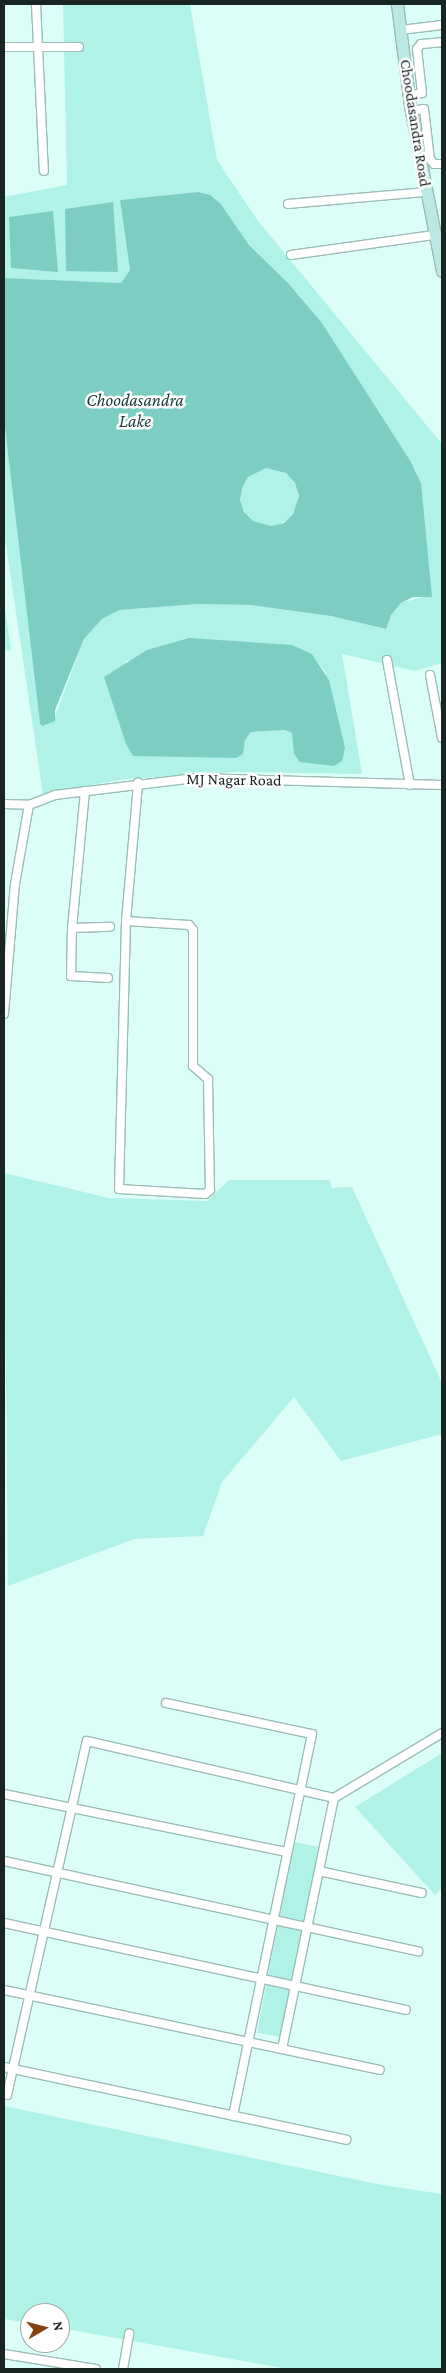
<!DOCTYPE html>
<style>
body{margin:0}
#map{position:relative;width:446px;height:2373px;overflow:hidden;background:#dbfef9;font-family:"Crimson Pro",serif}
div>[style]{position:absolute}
.green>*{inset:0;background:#b0f1e8;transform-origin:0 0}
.round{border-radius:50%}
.water>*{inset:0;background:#7ccec3}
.roads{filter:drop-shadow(1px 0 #9bbcb7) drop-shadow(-1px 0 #9bbcb7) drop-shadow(0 1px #9bbcb7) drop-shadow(0 -1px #9bbcb7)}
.street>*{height:8px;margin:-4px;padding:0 4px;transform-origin:4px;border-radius:4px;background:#fff}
.secondary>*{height:11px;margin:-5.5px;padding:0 5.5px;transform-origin:5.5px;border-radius:5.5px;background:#bce8e4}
span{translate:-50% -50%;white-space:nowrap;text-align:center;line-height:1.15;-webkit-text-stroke:5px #fff;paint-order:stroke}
.street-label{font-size:16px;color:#182523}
.water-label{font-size:18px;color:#183e3a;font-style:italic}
.frame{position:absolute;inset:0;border:5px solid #182523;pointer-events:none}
.north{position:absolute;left:20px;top:2303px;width:50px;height:50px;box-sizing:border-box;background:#fff;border:1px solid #a3a8a7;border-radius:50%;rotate:82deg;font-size:14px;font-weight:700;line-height:20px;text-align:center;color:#182523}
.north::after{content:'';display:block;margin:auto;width:18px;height:22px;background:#84430f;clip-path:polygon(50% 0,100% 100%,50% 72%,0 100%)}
</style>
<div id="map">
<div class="green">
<i style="clip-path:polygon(evenodd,63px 4px,190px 4px,217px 160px,258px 221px,442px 444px,442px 663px,415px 671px,342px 654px,362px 774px,237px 772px,125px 779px,43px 794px,4px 532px,4px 369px,5px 428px,40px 724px,46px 726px,56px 714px,84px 639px,102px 619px,119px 610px,198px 604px,250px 605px,331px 616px,386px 629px,391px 615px,401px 603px,426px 596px,417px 472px,411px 462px,322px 323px,289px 284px,249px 245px,215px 198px,198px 192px,120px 200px,130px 270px,121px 283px,4px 278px,4px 197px,67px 185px,63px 4px,292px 645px,312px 654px,326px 673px,345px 753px,298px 760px,292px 733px,285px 730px,251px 732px,245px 740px,243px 754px,124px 661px,292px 645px)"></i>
<i class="round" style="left:240px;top:468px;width:58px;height:58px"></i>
<i style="clip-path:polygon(4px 603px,11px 650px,4px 651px)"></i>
<i style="clip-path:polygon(4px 1173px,109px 1198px,207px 1201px,229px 1180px,330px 1180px,332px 1188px,352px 1187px,442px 1383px,442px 1434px,341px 1461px,294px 1397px,222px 1482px,203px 1536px,134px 1539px,8px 1586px)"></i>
<i style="clip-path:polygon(442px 1753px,442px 1888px,435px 1895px,355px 1807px)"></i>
<i style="left:294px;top:1842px;width:25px;height:194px;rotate:11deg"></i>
<i style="clip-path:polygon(4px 2106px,382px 2185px,442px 2194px,442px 2369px,288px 2369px,60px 2328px,60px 2313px,30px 2313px,30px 2323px,4px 2319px)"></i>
</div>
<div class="water">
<i style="clip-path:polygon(evenodd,198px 192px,210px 195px,220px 203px,249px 245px,289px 284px,322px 323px,411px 462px,421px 483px,432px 597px,413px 597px,401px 603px,391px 615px,386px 629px,331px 616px,250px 605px,198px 604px,119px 610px,102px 619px,84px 639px,55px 710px,55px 721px,43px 726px,40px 724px,5px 428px,4px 278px,121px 283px,130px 270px,120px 200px,198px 192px,266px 468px,286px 473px,295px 483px,299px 496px,293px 514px,284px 523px,271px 526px,253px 521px,244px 512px,240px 500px,242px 488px,248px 477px,266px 468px)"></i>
<i style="clip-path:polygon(113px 202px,118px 272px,66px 271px,65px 209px)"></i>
<i style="clip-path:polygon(53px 211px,58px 272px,11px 268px,9px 217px)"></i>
<i style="clip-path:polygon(189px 638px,292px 645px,312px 654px,329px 680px,345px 748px,342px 761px,334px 766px,300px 762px,294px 754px,292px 733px,285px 730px,251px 732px,245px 740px,243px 754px,236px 758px,133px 756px,126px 744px,104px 677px,147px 650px)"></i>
</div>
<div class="roads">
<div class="street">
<i style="left:36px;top:4px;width:167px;rotate:87.3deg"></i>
<i style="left:401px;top:30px;width:41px;rotate:-7deg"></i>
<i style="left:4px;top:47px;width:75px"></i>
<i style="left:409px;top:96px;width:13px;rotate:-13deg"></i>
<i style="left:422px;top:93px;width:44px;rotate:-96.5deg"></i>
<i style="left:417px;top:49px;width:6px;rotate:-51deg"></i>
<i style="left:421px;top:44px;width:21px;rotate:-5deg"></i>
<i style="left:411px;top:111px;width:13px;rotate:-9deg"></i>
<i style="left:424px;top:109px;width:50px;rotate:83.2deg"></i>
<i style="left:430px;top:159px;width:6px;rotate:51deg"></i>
<i style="left:434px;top:164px;width:8px"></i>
<i style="left:288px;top:204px;width:139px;rotate:-5deg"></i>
<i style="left:291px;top:255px;width:144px;rotate:-8deg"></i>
<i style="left:387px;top:660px;width:127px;rotate:79.6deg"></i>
<i style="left:430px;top:675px;width:64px;rotate:79.2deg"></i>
<i style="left:85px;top:791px;width:138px;rotate:95.4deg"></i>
<i style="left:72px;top:928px;width:48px;rotate:91.2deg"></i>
<i style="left:71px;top:976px;width:37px;rotate:3deg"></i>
<i style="left:4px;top:804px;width:25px;rotate:2deg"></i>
<i style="left:29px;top:805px;width:28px;rotate:-21deg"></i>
<i style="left:55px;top:795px;width:141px;rotate:-6.9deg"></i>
<i style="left:195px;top:778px;width:247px;rotate:1.6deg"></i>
<i style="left:126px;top:921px;width:63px;rotate:3.6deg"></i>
<i style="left:189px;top:925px;width:6px;rotate:51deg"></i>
<i style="left:193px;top:930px;width:136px;rotate:90deg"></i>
<i style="left:193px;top:1066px;width:20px;rotate:41deg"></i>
<i style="left:208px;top:1079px;width:111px;rotate:89deg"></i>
<i style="left:210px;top:1190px;width:6px;rotate:141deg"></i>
<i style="left:205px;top:1194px;width:86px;rotate:-176.7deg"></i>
<i style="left:119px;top:1189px;width:268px;rotate:-88.5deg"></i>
<i style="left:126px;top:921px;width:139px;rotate:-85deg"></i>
<i style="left:72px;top:928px;width:38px;rotate:-2deg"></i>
<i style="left:4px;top:1014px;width:130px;rotate:-85.2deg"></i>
<i style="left:15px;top:884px;width:80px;rotate:-80deg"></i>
<i style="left:166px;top:1703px;width:149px;rotate:12deg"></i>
<i style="left:312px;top:1734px;width:390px;rotate:101.7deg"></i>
<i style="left:4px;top:1794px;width:289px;rotate:11.6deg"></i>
<i style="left:4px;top:1861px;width:424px;rotate:12.3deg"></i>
<i style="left:319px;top:1871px;width:105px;rotate:12.1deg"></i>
<i style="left:4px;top:1923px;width:411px;rotate:12.2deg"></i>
<i style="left:4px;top:1990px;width:384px;rotate:12deg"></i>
<i style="left:282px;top:2049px;width:256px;rotate:-78.3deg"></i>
<i style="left:4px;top:2067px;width:350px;rotate:12deg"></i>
<i style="left:7px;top:2095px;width:363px;rotate:-77.3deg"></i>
<i style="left:87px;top:1741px;width:253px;rotate:13deg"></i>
<i style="left:334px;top:1798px;width:126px;rotate:-31deg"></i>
<i style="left:4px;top:2354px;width:93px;rotate:9.3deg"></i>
<i style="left:123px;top:2369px;width:36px;rotate:-80deg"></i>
</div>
<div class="secondary">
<i style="left:397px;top:4px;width:103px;rotate:82.7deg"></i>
<i style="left:410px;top:106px;width:168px;rotate:79deg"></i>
</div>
</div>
<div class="street-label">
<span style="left:415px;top:123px;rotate:81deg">Choodasandra Road</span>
<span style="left:234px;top:780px;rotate:1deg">MJ Nagar Road</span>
</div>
<div class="water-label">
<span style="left:135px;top:411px">Choodasandra<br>Lake</span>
</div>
<div class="frame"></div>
<div class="north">N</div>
</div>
